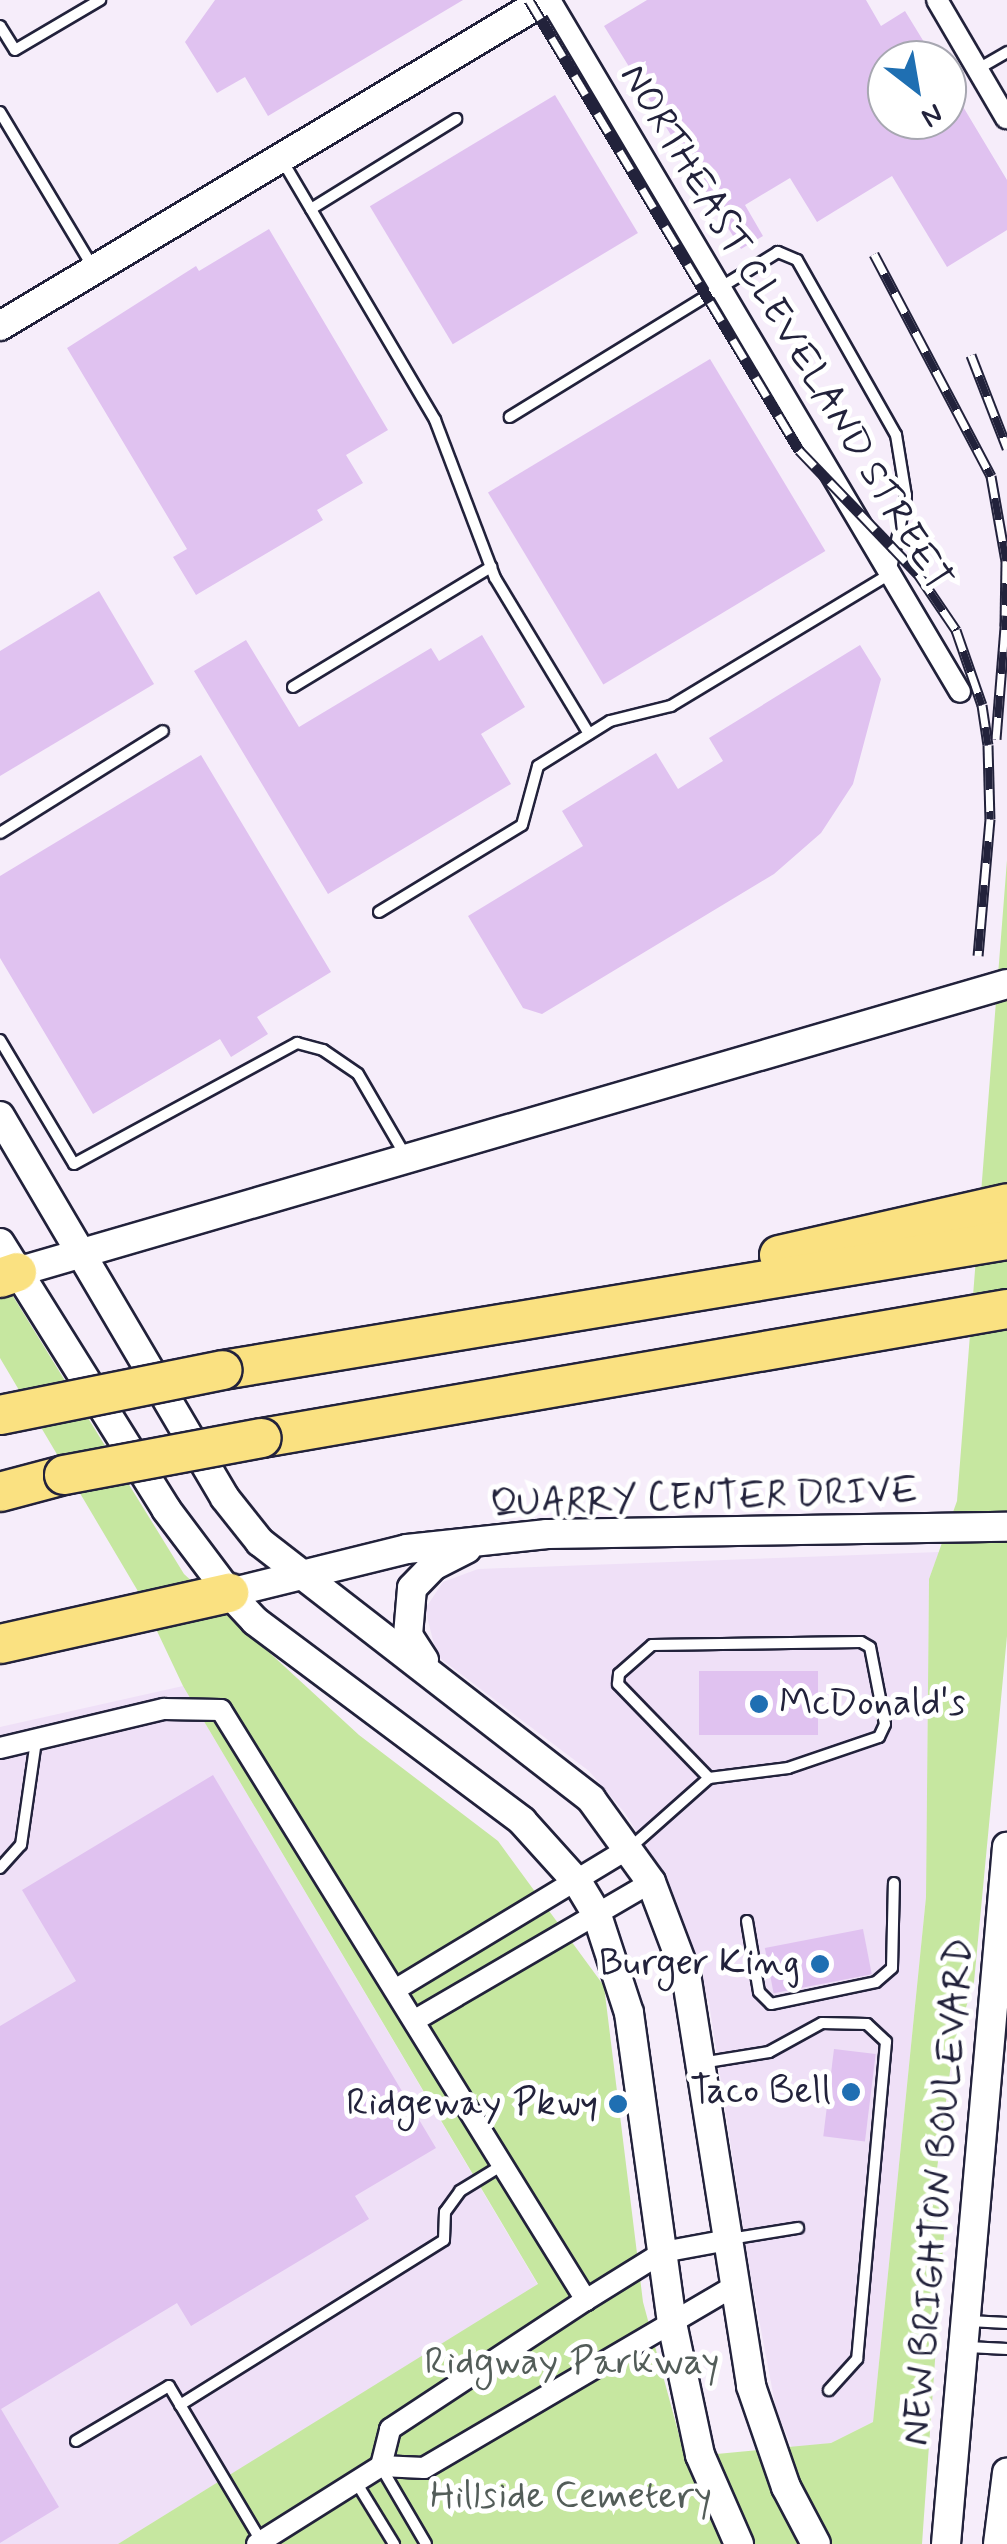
<!DOCTYPE html>
<style>
body{margin:0}
#map{position:relative;width:1007px;height:2544px;overflow:hidden;background:#f6edfa;font-family:Mynerve,sans-serif}
div>[style]{position:absolute}
.built>*{inset:0;background:#efe0f7}
.green>*{inset:0;background:#c6e7a0}
.building>*{inset:0;background:#e0c2f0;transform-origin:0 0}
.roads{filter:drop-shadow(2px 0 #22223b) drop-shadow(-2px 0 #22223b) drop-shadow(0 2px #22223b) drop-shadow(0 -2px #22223b)}
.service>*{height:10px;margin:-5px;padding:0 5px;transform-origin:5px;border-radius:5px;background:#fff}
.minor>*{height:20px;margin:-10px;padding:0 10px;transform-origin:10px;border-radius:10px;background:#fff}
.secondary>*{height:28px;margin:-14px;padding:0 14px;transform-origin:14px;border-radius:14px;background:#fff}
.motorway>*{height:38px;margin:-19px;padding:0 19px;transform-origin:19px;border-radius:19px;background:#fae181}
.rail>*{height:11px;margin-top:-5.5px;transform-origin:0;background:repeating-linear-gradient(90deg,#fff 0 22px,#22223b 0 44px);box-sizing:border-box;border-block:2px solid #22223b}
.bridges{filter:drop-shadow(2px 0 #22223b) drop-shadow(-2px 0 #22223b) drop-shadow(0 2px #22223b) drop-shadow(0 -2px #22223b)}
.motorway-bridge>*{height:38px;margin:-19px;padding:0 19px;transform-origin:19px;border-radius:19px;background:#fae181}
.dots>*{width:28px;height:28px;translate:-50% -50%;box-sizing:border-box;border:5px solid #fff;border-radius:50%}
span{translate:-50% -50%;white-space:nowrap;text-align:center;line-height:1.15;-webkit-text-stroke:10px #fff;paint-order:stroke}
.street-label{font-size:38px;color:#22223b}
.poi-label{font-size:38px;color:#22223b}
.left{translate:0 -50%;text-align:left}
.right{translate:-100% -50%;text-align:right}
.park-label{font-size:38px;color:#535d59}
.north{position:absolute;left:867px;top:40px;width:100px;height:100px;box-sizing:border-box;background:#fff;border:2px solid #a7a7b1;border-radius:50%;rotate:149deg;font-size:28px;font-weight:700;line-height:40px;text-align:center;color:#22223b}
.north::after{content:'';display:block;margin:auto;width:35px;height:45px;background:#1f6fb2;clip-path:polygon(50% 0,100% 100%,50% 72%,0 100%)}
</style>
<div id="map">
<div class="built">
<i style="clip-path:polygon(939px 1552px,929px 1579px,926px 1897px,873px 2422px,831px 2443px,792px 2448px,776px 2409px,750px 2272px,709px 2003px,666px 1880px,625px 1813px,589px 1771px,437px 1656px,425px 1609px,443px 1582px,478px 1569px)"></i>
<i style="clip-path:polygon(183px 1686px,538px 2285px,118px 2544px,0 2544px,0 1727px)"></i>
</div>
<div class="green">
<i style="clip-path:polygon(1007px 860px,1007px 1636px,974px 1982px,953px 2049px,935px 2184px,944px 2234px,922px 2544px,118px 2544px,538px 2284px,183px 1686px,139px 1593px,0 1358px,0 1275px,184px 1574px,359px 1735px,498px 1841px,604px 1986px,643px 2302px,685px 2457px,831px 2443px,873px 2422px,926px 1897px,929px 1579px,957px 1501px)"></i>
</div>
<div class="building">
<i style="clip-path:polygon(215px 0,463px 0,268px 116px,245px 77px,217px 93px,185px 42px)"></i>
<i style="clip-path:polygon(647px 0,866px 0,881px 26px,905px 11px,935px 60px,887px 60px,887px 120px,947px 120px,947px 80px,1007px 180px,1007px 230px,947px 267px,892px 176px,817px 222px,790px 178px,745px 205px,763px 236px,741px 249px,604px 26px)"></i>
<i style="left:555px;top:95px;width:161px;height:216px;rotate:59deg"></i>
<i style="clip-path:polygon(269px 229px,388px 430px,346px 455px,363px 483px,317px 510px,323px 520px,196px 595px,173px 557px,187px 549px,67px 348px,196px 266px,199px 271px)"></i>
<i style="left:710px;top:359px;width:224px;height:259px;rotate:59deg"></i>
<i style="clip-path:polygon(99px 591px,154px 684px,0 776px,0 651px)"></i>
<i style="clip-path:polygon(482px 635px,525px 707px,481px 734px,511px 784px,328px 894px,194px 671px,246px 640px,299px 727px,431px 648px,439px 661px)"></i>
<i style="clip-path:polygon(860px 645px,881px 679px,853px 784px,821px 833px,774px 874px,542px 1014px,523px 1008px,468px 916px,583px 846px,562px 811px,656px 753px,678px 789px,723px 761px,709px 738px)"></i>
<i style="clip-path:polygon(201px 755px,331px 972px,257px 1017px,268px 1034px,231px 1057px,220px 1039px,93px 1114px,0 958px,0 876px)"></i>
<i style="left:818px;top:1671px;width:64px;height:119px;rotate:90deg"></i>
<i style="clip-path:polygon(213px 1775px,436px 2148px,355px 2196px,369px 2219px,191px 2326px,177px 2303px,1px 2409px,59px 2507px,0 2543px,0 2026px,76px 1981px,22px 1890px)"></i>
<i style="left:863px;top:1929px;width:46px;height:100px;rotate:79deg"></i>
<i style="left:834px;top:2049px;width:42px;height:88px;rotate:7deg"></i>
</div>
<div class="roads">
<div class="service">
<i style="left:0;top:26px;width:28px;rotate:58deg"></i>
<i style="left:15px;top:50px;width:99px;rotate:-30.5deg"></i>
<i style="left:978px;top:69px;width:34px;rotate:-30deg"></i>
<i style="left:0;top:112px;width:183px;rotate:59.1deg"></i>
<i style="left:282px;top:160px;width:302px;rotate:59.5deg"></i>
<i style="left:435px;top:420px;width:169px;rotate:69.2deg"></i>
<i style="left:495px;top:578px;width:182px;rotate:58.9deg"></i>
<i style="left:311px;top:209px;width:171px;rotate:-31.8deg"></i>
<i style="left:293px;top:687px;width:232px;rotate:-31.2deg"></i>
<i style="left:0;top:833px;width:192px;rotate:-32deg"></i>
<i style="left:379px;top:912px;width:167px;rotate:-31.3deg"></i>
<i style="left:522px;top:825px;width:61px;rotate:-74.8deg"></i>
<i style="left:538px;top:766px;width:85px;rotate:-32deg"></i>
<i style="left:610px;top:721px;width:63px;rotate:-13.8deg"></i>
<i style="left:671px;top:706px;width:256px;rotate:-31.1deg"></i>
<i style="left:890px;top:574px;width:80px;rotate:-78.4deg"></i>
<i style="left:906px;top:496px;width:62px;rotate:-99.3deg"></i>
<i style="left:896px;top:435px;width:201px;rotate:-119.5deg"></i>
<i style="left:797px;top:260px;width:21px;rotate:-157deg"></i>
<i style="left:778px;top:252px;width:315px;rotate:148.4deg"></i>
<i style="left:0;top:1040px;width:144px;rotate:59.2deg"></i>
<i style="left:74px;top:1164px;width:254px;rotate:-28.5deg"></i>
<i style="left:297px;top:1043px;width:27px;rotate:15deg"></i>
<i style="left:323px;top:1050px;width:42px;rotate:34.4deg"></i>
<i style="left:358px;top:1074px;width:94px;rotate:59.9deg"></i>
<i style="left:631px;top:1847px;width:104px;rotate:-41.5deg"></i>
<i style="left:709px;top:1778px;width:80px;rotate:-7.2deg"></i>
<i style="left:788px;top:1768px;width:96px;rotate:-18.8deg"></i>
<i style="left:879px;top:1737px;width:14px;rotate:-65deg"></i>
<i style="left:885px;top:1724px;width:78px;rotate:-101deg"></i>
<i style="left:870px;top:1647px;width:10px;rotate:-151deg"></i>
<i style="left:861px;top:1642px;width:209px;rotate:179.2deg"></i>
<i style="left:652px;top:1645px;width:44px;rotate:138.7deg"></i>
<i style="left:619px;top:1674px;width:10px;rotate:96deg"></i>
<i style="left:618px;top:1684px;width:131px;rotate:45.9deg"></i>
<i style="left:0;top:1868px;width:31px;rotate:-48deg"></i>
<i style="left:21px;top:1845px;width:105px;rotate:-81.8deg"></i>
<i style="left:747px;top:1921px;width:72px;rotate:80.4deg"></i>
<i style="left:759px;top:1992px;width:17px;rotate:45deg"></i>
<i style="left:771px;top:2004px;width:107px;rotate:-11.8deg"></i>
<i style="left:876px;top:1982px;width:21px;rotate:-41deg"></i>
<i style="left:892px;top:1968px;width:85px;rotate:-88.7deg"></i>
<i style="left:701px;top:2063px;width:69px;rotate:-9.2deg"></i>
<i style="left:769px;top:2052px;width:60px;rotate:-28.7deg"></i>
<i style="left:822px;top:2023px;width:45px;rotate:1.3deg"></i>
<i style="left:867px;top:2024px;width:26px;rotate:43deg"></i>
<i style="left:886px;top:2042px;width:318px;rotate:95.2deg"></i>
<i style="left:857px;top:2359px;width:42px;rotate:132.1deg"></i>
<i style="left:730px;top:2239px;width:69px;rotate:-9.2deg"></i>
<i style="left:969px;top:2321px;width:38px;rotate:3deg"></i>
<i style="left:968px;top:2347px;width:39px;rotate:3deg"></i>
<i style="left:180px;top:2405px;width:311px;rotate:-32deg"></i>
<i style="left:444px;top:2240px;width:28px;rotate:-88deg"></i>
<i style="left:445px;top:2212px;width:26px;rotate:-54deg"></i>
<i style="left:460px;top:2191px;width:52px;rotate:-31.5deg"></i>
<i style="left:76px;top:2441px;width:108px;rotate:-30.6deg"></i>
<i style="left:169px;top:2386px;width:180px;rotate:59.3deg"></i>
<i style="left:381px;top:2467px;width:89px;rotate:59.7deg"></i>
<i style="left:356px;top:2482px;width:73px;rotate:58.5deg"></i>
</div>
<div class="minor">
<i style="left:550px;top:0;width:804px;rotate:59.35deg"></i>
<i style="left:937px;top:0;width:137px;rotate:59.7deg"></i>
<i style="left:0;top:1748px;width:169px;rotate:-13.4deg"></i>
<i style="left:164px;top:1709px;width:57px;rotate:1deg"></i>
<i style="left:221px;top:1710px;width:694px;rotate:58.26deg"></i>
<i style="left:398px;top:1988px;width:272px;rotate:-31.2deg"></i>
<i style="left:417px;top:2019px;width:271px;rotate:-30.3deg"></i>
<i style="left:381px;top:2466px;width:38px;rotate:-76deg"></i>
<i style="left:390px;top:2429px;width:235px;rotate:-33.4deg"></i>
<i style="left:586px;top:2300px;width:91px;rotate:-31.9deg"></i>
<i style="left:663px;top:2252px;width:66px;rotate:-10.5deg"></i>
<i style="left:257px;top:2544px;width:146px;rotate:-32.2deg"></i>
<i style="left:381px;top:2466px;width:43px;rotate:2.7deg"></i>
<i style="left:424px;top:2468px;width:358px;rotate:-30.4deg"></i>
</div>
<div class="secondary">
<i style="left:0;top:326px;width:635px;rotate:-30.89deg"></i>
<i style="left:0;top:1116px;width:443px;rotate:59.5deg"></i>
<i style="left:225px;top:1498px;width:56px;rotate:51.5deg"></i>
<i style="left:260px;top:1542px;width:419px;rotate:37.8deg"></i>
<i style="left:591px;top:1799px;width:102px;rotate:54.1deg"></i>
<i style="left:651px;top:1882px;width:98px;rotate:69.2deg"></i>
<i style="left:686px;top:1974px;width:417px;rotate:81deg"></i>
<i style="left:751px;top:2386px;width:107px;rotate:70.9deg"></i>
<i style="left:786px;top:2487px;width:64px;rotate:62.2deg"></i>
<i style="left:0;top:1243px;width:314px;rotate:58deg"></i>
<i style="left:166px;top:1509px;width:105px;rotate:53.1deg"></i>
<i style="left:229px;top:1593px;width:38px;rotate:47deg"></i>
<i style="left:255px;top:1621px;width:334px;rotate:36.8deg"></i>
<i style="left:522px;top:1821px;width:84px;rotate:47.9deg"></i>
<i style="left:578px;top:1883px;width:37px;rotate:59deg"></i>
<i style="left:597px;top:1915px;width:103px;rotate:71.9deg"></i>
<i style="left:629px;top:2013px;width:313px;rotate:82.1deg"></i>
<i style="left:672px;top:2323px;width:135px;rotate:78deg"></i>
<i style="left:700px;top:2455px;width:97px;rotate:66.3deg"></i>
<i style="left:17px;top:1272px;width:1031px;rotate:-16.22deg"></i>
<i style="left:229px;top:1593px;width:183px;rotate:-13.9deg"></i>
<i style="left:407px;top:1549px;width:141px;rotate:-6.1deg"></i>
<i style="left:547px;top:1534px;width:460px;rotate:-0.9deg"></i>
<i style="left:424px;top:1660px;width:30px;rotate:-123deg"></i>
<i style="left:408px;top:1635px;width:47px;rotate:-85.1deg"></i>
<i style="left:412px;top:1588px;width:30px;rotate:-46deg"></i>
<i style="left:433px;top:1566px;width:38px;rotate:-27deg"></i>
<i style="left:946px;top:2544px;width:700px;rotate:-85deg"></i>
<i style="left:998px;top:2544px;width:72px;rotate:-82.8deg"></i>
</div>
<div class="motorway">
<i style="left:779px;top:1255px;width:234px;rotate:-12.8deg"></i>
<i style="left:0;top:1278px;width:18px;rotate:-19deg"></i>
<i style="left:223px;top:1370px;width:795px;rotate:-9.41deg"></i>
<i style="left:262px;top:1438px;width:756px;rotate:-9.82deg"></i>
<i style="left:0;top:1492px;width:66px;rotate:-14.9deg"></i>
<i style="left:0;top:1644px;width:235px;rotate:-12.6deg"></i>
</div>
</div>
<div class="rail">
<i style="left:529px;top:0;width:525px;rotate:59.04deg"></i>
<i style="left:799px;top:450px;width:172px;rotate:46.2deg"></i>
<i style="left:918px;top:574px;width:68px;rotate:55.8deg"></i>
<i style="left:956px;top:630px;width:79px;rotate:70.9deg"></i>
<i style="left:982px;top:705px;width:40px;rotate:81.5deg"></i>
<i style="left:988px;top:745px;width:74px;rotate:88.5deg"></i>
<i style="left:990px;top:819px;width:137px;rotate:95deg"></i>
<i style="left:874px;top:254px;width:251px;rotate:62.2deg"></i>
<i style="left:991px;top:476px;width:86px;rotate:80deg"></i>
<i style="left:1006px;top:561px;width:65px;rotate:90.9deg"></i>
<i style="left:971px;top:355px;width:100px;rotate:68.8deg"></i>
<i style="left:996px;top:739px;width:124px;rotate:-85.4deg"></i>
</div>
<div class="bridges">
<div class="motorway-bridge">
<i style="left:0;top:1415px;width:227px;rotate:-11.4deg"></i>
<i style="left:64px;top:1475px;width:201px;rotate:-10.6deg"></i>
</div>
</div>
<div class="dots">
<i style="left:759px;top:1704px;background:#1f6fb2"></i>
<i style="left:820px;top:1964px;background:#1f6fb2"></i>
<i style="left:851px;top:2092px;background:#1f6fb2"></i>
<i style="left:618px;top:2104px;background:#1f6fb2"></i>
</div>
<div class="street-label">
<span style="left:785px;top:328px;rotate:59deg">NORTHEAST CLEVELAND STREET</span>
<span style="left:704px;top:1498px;rotate:-2deg">QUARRY CENTER DRIVE</span>
<span style="left:939px;top:2192px;rotate:-85deg">NEW BRIGHTON BOULEVARD</span>
</div>
<div class="poi-label">
<span class="left" style="left:779px;top:1704px">McDonald's</span>
<span class="right" style="left:800px;top:1964px">Burger King</span>
<span class="right" style="left:831px;top:2092px">Taco Bell</span>
<span class="right" style="left:598px;top:2104px">Ridgeway Pkwy</span>
</div>
<div class="park-label">
<span style="left:572px;top:2363px">Ridgway Parkway</span>
<span style="left:571px;top:2497px">Hillside Cemetery</span>
</div>
<div class="north">N</div>
</div>
